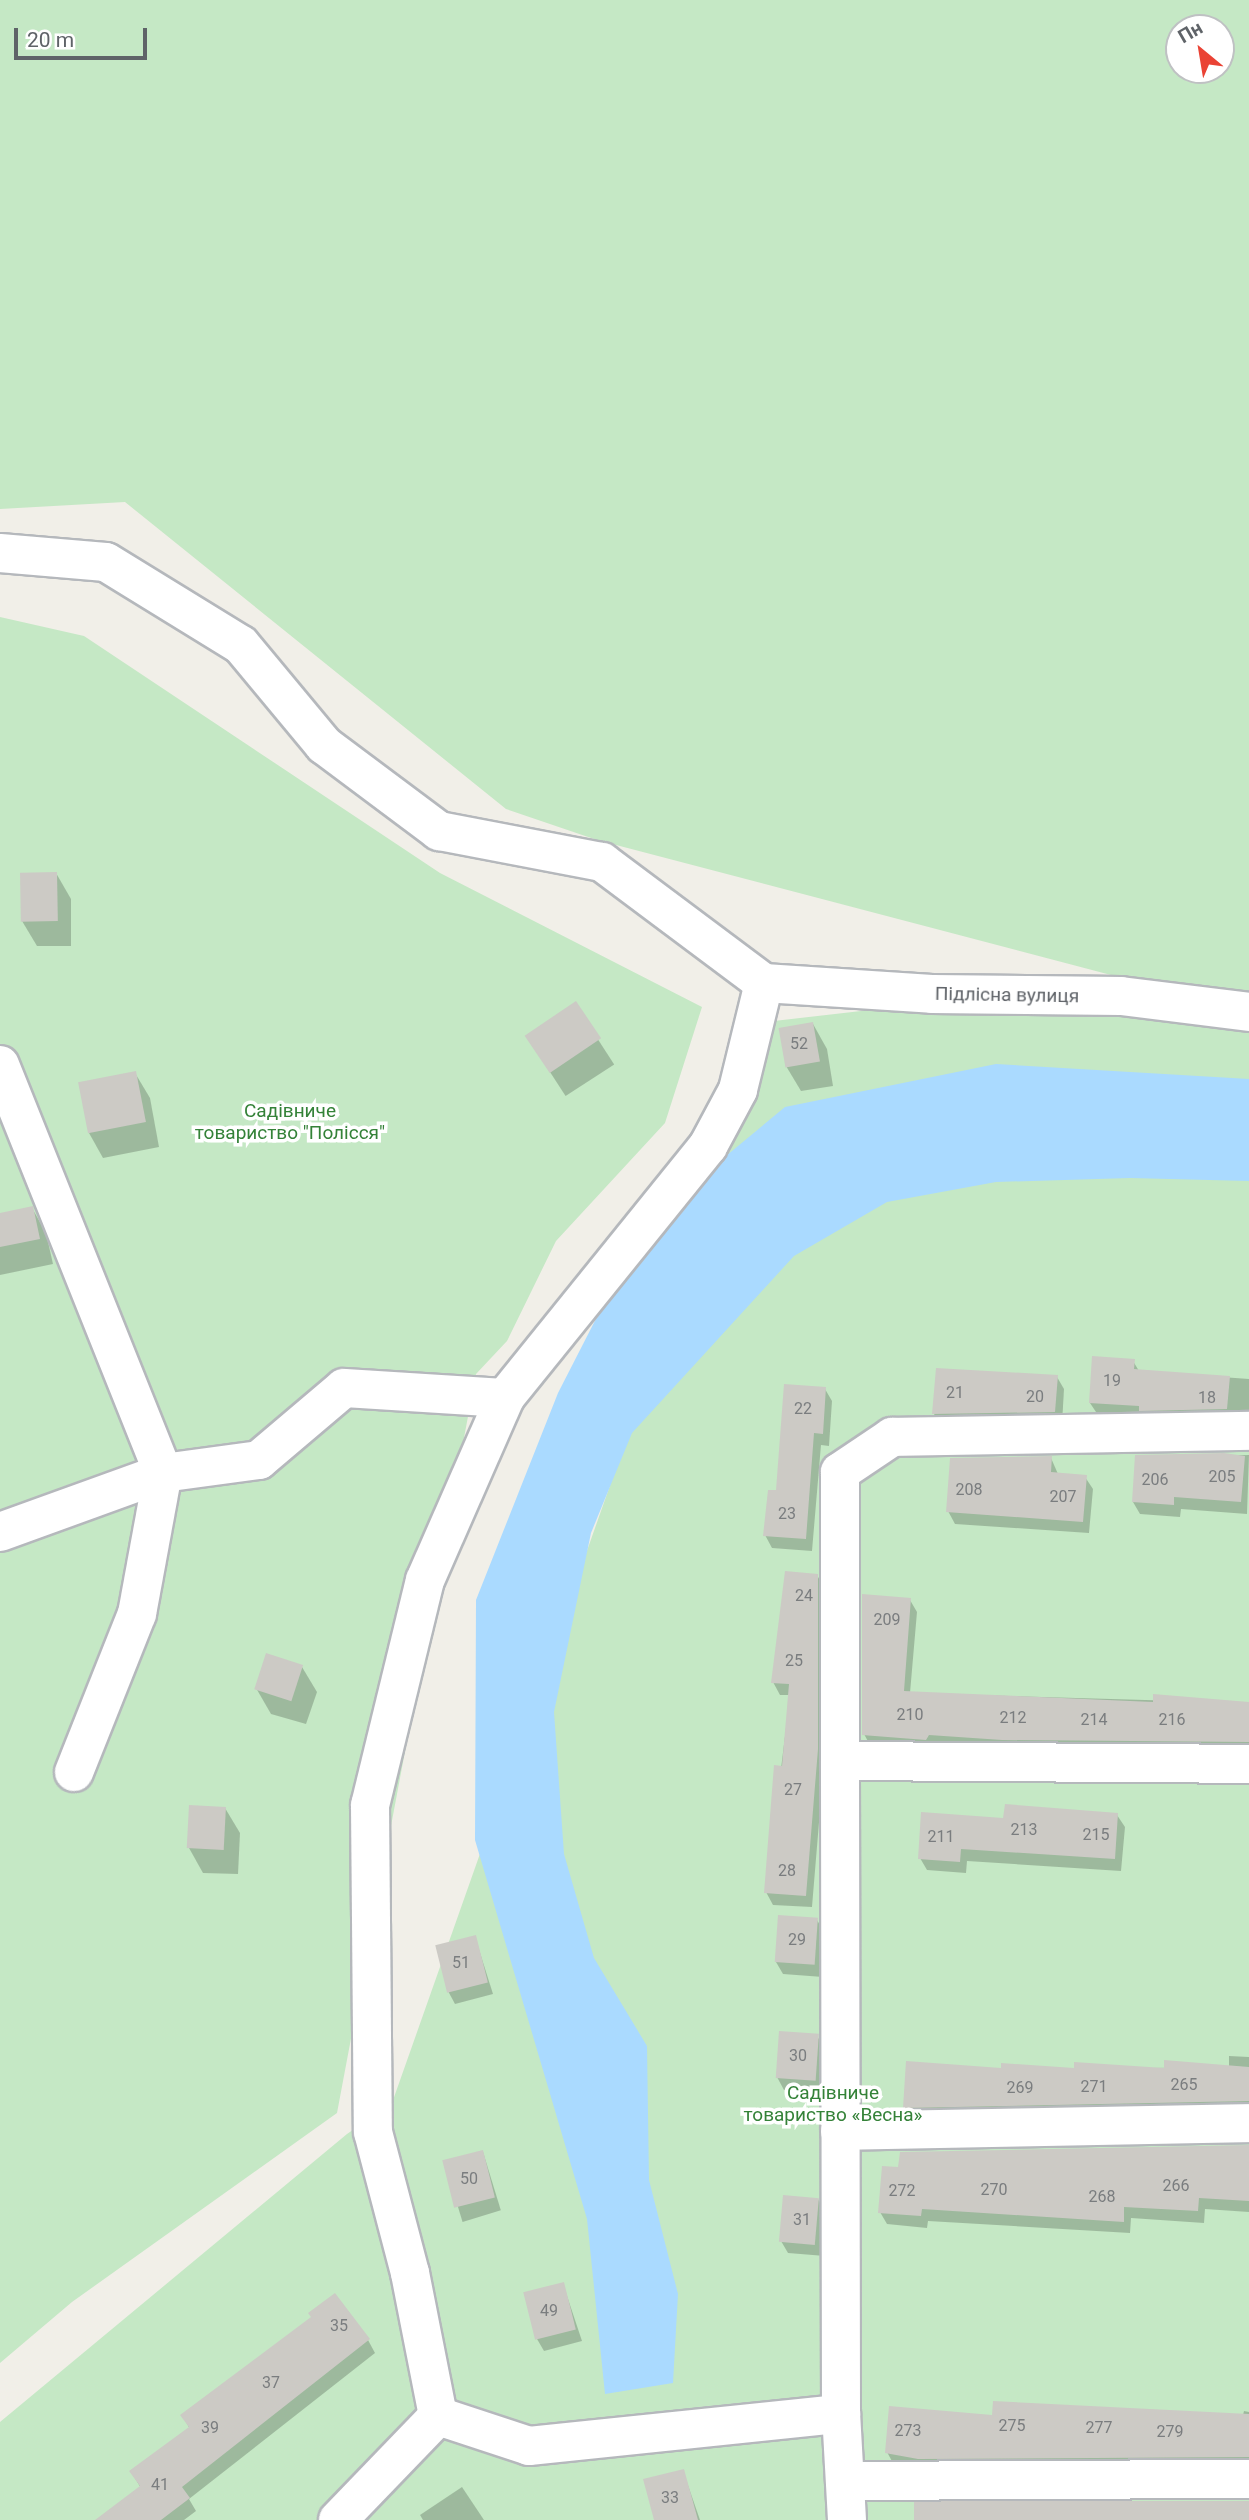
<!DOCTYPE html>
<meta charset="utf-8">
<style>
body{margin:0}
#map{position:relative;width:1249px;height:2520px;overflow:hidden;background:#f1efe8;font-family:Roboto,sans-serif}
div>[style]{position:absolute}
.green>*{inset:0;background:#c5e8c5}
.water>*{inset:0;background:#aadaff}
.shadow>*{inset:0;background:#0003;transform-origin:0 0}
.building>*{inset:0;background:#cccac5;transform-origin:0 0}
.roads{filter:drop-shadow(2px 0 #b5b8bc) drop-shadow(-2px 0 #b5b8bc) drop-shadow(0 2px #b5b8bc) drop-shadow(0 -2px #b5b8bc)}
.street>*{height:38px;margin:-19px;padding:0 19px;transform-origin:19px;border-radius:19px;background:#fff}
span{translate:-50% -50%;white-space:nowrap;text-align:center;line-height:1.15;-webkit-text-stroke:7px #fff;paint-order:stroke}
.number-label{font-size:16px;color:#7a7d7f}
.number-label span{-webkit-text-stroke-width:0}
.street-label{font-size:19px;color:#5f6368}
.park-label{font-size:19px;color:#348238}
.north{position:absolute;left:1165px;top:14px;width:70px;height:70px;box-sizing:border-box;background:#fff;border:2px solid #bfc1c3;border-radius:50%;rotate:330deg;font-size:19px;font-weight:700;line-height:28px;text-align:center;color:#5f6368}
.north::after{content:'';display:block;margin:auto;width:24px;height:32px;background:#ea4335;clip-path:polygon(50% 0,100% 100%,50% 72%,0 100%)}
.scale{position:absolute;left:14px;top:28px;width:133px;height:32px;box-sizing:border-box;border:4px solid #5f6368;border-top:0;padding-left:9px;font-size:21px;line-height:24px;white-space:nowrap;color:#5f6368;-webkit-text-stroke:5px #fff;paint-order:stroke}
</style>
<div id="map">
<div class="green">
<i style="clip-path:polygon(evenodd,0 0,1249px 0,1249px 2520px,0 2520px,0 2422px,347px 2134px,392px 2103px,774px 1021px,1130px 980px,597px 840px,506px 809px,125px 502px,0 509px,0 0,1179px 28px,1221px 28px,1221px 70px,1179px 70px,1179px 28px)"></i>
<i style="clip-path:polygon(0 617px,84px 636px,440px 873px,702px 1007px,665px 1123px,556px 1241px,507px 1341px,476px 1374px,337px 2113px,72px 2302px,0 2363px)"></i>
</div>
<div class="water">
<i style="clip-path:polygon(996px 1064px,1249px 1079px,1249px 1181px,1130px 1178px,996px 1182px,887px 1202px,794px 1256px,632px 1433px,591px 1533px,554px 1712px,564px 1854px,594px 1958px,647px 2046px,649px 2180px,678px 2294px,673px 2383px,605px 2394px,587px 2219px,475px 1840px,476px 1600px,558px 1393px,645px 1223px,785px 1107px)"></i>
</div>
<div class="shadow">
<i style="clip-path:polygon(56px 873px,71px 899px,71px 946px,37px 946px,22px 921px)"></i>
<i style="left:575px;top:1004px;width:72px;height:58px;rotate:57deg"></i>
<i style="clip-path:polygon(813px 1024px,827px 1049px,833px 1086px,801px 1091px,786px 1066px)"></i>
<i style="clip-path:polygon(135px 1073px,150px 1098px,159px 1147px,103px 1158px,89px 1133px)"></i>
<i style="clip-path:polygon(32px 1208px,46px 1233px,53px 1264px,0 1275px,0 1215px)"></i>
<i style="clip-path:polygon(1133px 1361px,1139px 1371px,1249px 1379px,1249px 1421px,1098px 1415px,1090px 1403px)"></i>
<i style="clip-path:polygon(937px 1370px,1057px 1377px,1064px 1389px,1062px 1424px,941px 1426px,934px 1414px)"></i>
<i style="clip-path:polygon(825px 1389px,832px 1401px,829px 1446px,821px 1445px,812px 1551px,772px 1548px,765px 1535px,778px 1492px)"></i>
<i style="clip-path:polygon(1249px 1455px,1247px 1514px,1181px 1509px,1180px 1517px,1140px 1514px,1133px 1502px,1137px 1457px)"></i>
<i style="clip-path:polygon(1051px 1458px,1058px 1474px,1085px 1477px,1093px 1489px,1089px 1533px,955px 1524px,948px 1511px)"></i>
<i style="clip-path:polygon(817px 1575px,824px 1588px,824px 1762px,812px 1907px,773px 1905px,766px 1892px,790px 1695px,780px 1695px,773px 1682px)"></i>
<i style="clip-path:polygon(910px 1600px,917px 1612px,910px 1693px,1249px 1703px,1249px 1754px,871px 1747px,864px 1734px)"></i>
<i style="clip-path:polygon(302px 1667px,317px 1692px,306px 1724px,271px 1714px,256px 1688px)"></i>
<i style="clip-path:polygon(225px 1808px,240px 1833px,238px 1874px,203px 1873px,189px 1848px)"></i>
<i style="clip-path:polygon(1117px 1815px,1125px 1827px,1121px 1871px,967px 1861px,966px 1873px,927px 1870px,920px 1858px,1005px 1820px)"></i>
<i style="clip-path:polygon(817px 1920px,824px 1932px,823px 1977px,783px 1974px,776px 1962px)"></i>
<i style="clip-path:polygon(475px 1937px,493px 1994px,455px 2004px,448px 1991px)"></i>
<i style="clip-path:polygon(817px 2036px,825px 2048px,824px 2093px,784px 2090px,777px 2077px)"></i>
<i style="clip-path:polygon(1229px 2056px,1249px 2057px,1249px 2113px,912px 2120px,905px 2107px,1002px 2070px,1229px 2067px)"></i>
<i style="clip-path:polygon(1249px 2147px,1249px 2212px,1205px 2209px,1204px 2223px,1131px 2218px,1130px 2233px,928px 2221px,927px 2228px,887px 2224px,880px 2212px)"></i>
<i style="left:483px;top:2152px;width:61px;height:40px;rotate:73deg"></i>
<i style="clip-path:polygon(818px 2199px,825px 2212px,825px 2256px,788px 2253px,781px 2241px)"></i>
<i style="clip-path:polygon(563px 2284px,582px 2341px,544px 2351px,537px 2339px)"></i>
<i style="clip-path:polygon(368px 2340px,375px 2353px,189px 2499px,196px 2511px,184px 2520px,98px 2520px,141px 2488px,131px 2472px,190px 2429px,182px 2415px)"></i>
<i style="clip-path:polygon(1244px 2411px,1249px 2412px,1249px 2470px,894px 2465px,887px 2452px,993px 2417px,1243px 2415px)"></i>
<i style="clip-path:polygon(683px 2471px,700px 2520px,655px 2520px)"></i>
<i style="clip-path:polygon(462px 2487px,484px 2520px,423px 2520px,420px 2515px)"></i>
</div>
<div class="building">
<i style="left:57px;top:872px;width:49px;height:37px;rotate:89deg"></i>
<i style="left:576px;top:1001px;width:45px;height:62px;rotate:56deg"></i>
<i style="left:813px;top:1022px;width:40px;height:35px;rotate:80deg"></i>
<i style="left:136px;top:1071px;width:52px;height:59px;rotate:79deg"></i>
<i style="clip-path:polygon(33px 1206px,40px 1239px,0 1247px,0 1213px)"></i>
<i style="clip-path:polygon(1092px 1356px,1135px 1359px,1134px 1369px,1230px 1376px,1227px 1409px,1139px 1411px,1139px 1406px,1089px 1403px)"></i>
<i style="clip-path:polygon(936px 1368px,1058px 1375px,1055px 1412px,932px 1414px)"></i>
<i style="clip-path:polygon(784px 1384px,826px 1387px,823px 1434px,814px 1433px,806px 1539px,763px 1536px,768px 1490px,776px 1490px)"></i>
<i style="clip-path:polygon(1224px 1453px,1245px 1456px,1241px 1502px,1174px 1497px,1174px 1505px,1132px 1502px,1135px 1455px)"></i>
<i style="clip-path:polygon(1052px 1456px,1051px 1472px,1087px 1475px,1083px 1522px,946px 1512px,950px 1458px)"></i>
<i style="clip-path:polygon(785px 1571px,818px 1574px,818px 1749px,806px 1896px,764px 1893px,774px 1765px,782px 1766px,789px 1684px,771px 1683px)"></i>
<i style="clip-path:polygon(862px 1594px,911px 1598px,904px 1691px,1153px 1702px,1153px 1694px,1249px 1702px,1249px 1742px,1002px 1740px,929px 1735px,926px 1740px,862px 1735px)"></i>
<i style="left:266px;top:1653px;width:39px;height:38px;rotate:18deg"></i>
<i style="clip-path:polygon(1005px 1804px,1118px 1813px,1115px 1859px,961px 1849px,960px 1862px,918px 1859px,921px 1812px,1003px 1818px)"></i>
<i style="left:189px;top:1805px;width:37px;height:43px;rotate:3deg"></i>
<i style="left:778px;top:1915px;width:40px;height:47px;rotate:4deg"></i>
<i style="left:476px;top:1935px;width:49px;height:42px;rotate:76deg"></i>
<i style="left:779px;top:2031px;width:40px;height:47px;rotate:4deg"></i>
<i style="clip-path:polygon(1164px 2060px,1249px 2067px,1249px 2101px,903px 2108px,906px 2061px,1001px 2068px,1001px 2063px,1074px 2068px,1074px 2062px,1164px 2068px)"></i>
<i style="clip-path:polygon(1249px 2145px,1249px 2201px,1199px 2198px,1198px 2211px,1124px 2207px,1124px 2222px,922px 2209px,921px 2216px,878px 2213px,882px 2166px,898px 2167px,900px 2152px)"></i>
<i style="left:483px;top:2150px;width:49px;height:42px;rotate:76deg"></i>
<i style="left:783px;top:2195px;width:36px;height:47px;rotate:5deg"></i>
<i style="left:564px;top:2282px;width:49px;height:42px;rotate:76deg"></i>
<i style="clip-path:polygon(335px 2293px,370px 2339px,182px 2487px,190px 2498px,161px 2520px,95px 2520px,140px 2486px,129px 2471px,189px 2427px,180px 2415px,311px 2317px,308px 2313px)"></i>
<i style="clip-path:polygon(993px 2401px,1249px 2414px,1249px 2457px,918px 2459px,885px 2453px,889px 2406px,992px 2415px)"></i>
<i style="clip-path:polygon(684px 2469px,698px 2520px,654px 2520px,643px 2479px)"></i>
<i style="left:1249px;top:2501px;width:19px;height:335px;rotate:90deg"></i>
</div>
<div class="roads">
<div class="street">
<i style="left:0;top:553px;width:106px;rotate:4.9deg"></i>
<i style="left:106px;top:562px;width:158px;rotate:31.6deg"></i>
<i style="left:241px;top:645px;width:130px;rotate:50.3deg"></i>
<i style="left:324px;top:745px;width:144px;rotate:36.8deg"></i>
<i style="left:439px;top:831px;width:166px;rotate:10.8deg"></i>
<i style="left:602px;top:862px;width:202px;rotate:36.8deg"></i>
<i style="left:764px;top:983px;width:110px;rotate:103.7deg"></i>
<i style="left:738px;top:1090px;width:64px;rotate:118.2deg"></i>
<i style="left:708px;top:1146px;width:324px;rotate:128.9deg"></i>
<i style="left:505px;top:1398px;width:199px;rotate:113.7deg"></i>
<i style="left:425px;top:1580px;width:232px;rotate:103.7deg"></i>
<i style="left:370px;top:1805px;width:327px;rotate:89.5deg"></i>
<i style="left:373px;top:2132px;width:146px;rotate:75.3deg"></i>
<i style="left:410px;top:2273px;width:146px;rotate:78.9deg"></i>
<i style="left:438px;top:2416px;width:96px;rotate:18.2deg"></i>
<i style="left:529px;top:2446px;width:314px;rotate:-5.9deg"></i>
<i style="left:764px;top:983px;width:168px;rotate:3.7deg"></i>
<i style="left:932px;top:994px;width:189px;rotate:0.6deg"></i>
<i style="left:1121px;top:996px;width:129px;rotate:7.1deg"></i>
<i style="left:0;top:1065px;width:439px;rotate:68.2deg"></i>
<i style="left:163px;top:1473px;width:173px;rotate:160.1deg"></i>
<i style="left:840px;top:1761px;width:289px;rotate:-90deg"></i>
<i style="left:840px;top:1472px;width:63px;rotate:-33.9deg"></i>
<i style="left:892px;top:1437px;width:357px;rotate:-1deg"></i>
<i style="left:74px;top:1772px;width:170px;rotate:-68.3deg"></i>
<i style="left:137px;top:1614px;width:143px;rotate:-79.6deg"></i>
<i style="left:163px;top:1473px;width:97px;rotate:-7.7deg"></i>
<i style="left:259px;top:1460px;width:111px;rotate:-40.3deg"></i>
<i style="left:344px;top:1388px;width:161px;rotate:3.6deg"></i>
<i style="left:840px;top:2131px;width:409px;rotate:-1.1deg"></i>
<i style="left:845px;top:2481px;width:404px;rotate:-0.3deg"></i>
<i style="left:338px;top:2520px;width:144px;rotate:-46.1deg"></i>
<i style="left:847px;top:2520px;width:106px;rotate:-93.2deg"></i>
<i style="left:841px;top:2414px;width:653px;rotate:-90.09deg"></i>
<i style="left:840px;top:1761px;width:409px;rotate:0.4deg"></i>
</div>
</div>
<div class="number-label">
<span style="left:799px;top:1044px">52</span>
<span style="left:1112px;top:1381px">19</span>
<span style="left:955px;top:1393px">21</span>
<span style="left:1035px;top:1397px">20</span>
<span style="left:1207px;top:1398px">18</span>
<span style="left:803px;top:1409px">22</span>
<span style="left:1222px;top:1477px">205</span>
<span style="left:1155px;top:1480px">206</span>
<span style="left:969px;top:1490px">208</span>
<span style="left:1063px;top:1497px">207</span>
<span style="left:787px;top:1514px">23</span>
<span style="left:804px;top:1596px">24</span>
<span style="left:887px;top:1620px">209</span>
<span style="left:794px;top:1661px">25</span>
<span style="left:910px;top:1715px">210</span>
<span style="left:1013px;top:1718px">212</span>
<span style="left:1094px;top:1720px">214</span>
<span style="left:1172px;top:1720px">216</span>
<span style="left:793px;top:1790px">27</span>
<span style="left:1024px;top:1830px">213</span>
<span style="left:1096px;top:1835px">215</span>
<span style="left:941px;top:1837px">211</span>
<span style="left:787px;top:1871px">28</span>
<span style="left:797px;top:1940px">29</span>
<span style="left:461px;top:1963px">51</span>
<span style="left:798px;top:2056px">30</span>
<span style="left:1184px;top:2085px">265</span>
<span style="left:1094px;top:2087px">271</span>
<span style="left:1020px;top:2088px">269</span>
<span style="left:469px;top:2179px">50</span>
<span style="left:1176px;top:2186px">266</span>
<span style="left:994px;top:2190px">270</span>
<span style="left:902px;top:2191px">272</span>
<span style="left:1102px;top:2197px">268</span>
<span style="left:802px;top:2220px">31</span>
<span style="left:549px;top:2311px">49</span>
<span style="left:339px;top:2326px">35</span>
<span style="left:271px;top:2383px">37</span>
<span style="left:1012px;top:2426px">275</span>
<span style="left:210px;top:2428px">39</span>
<span style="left:1099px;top:2428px">277</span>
<span style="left:908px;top:2431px">273</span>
<span style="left:1170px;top:2432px">279</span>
<span style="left:160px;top:2485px">41</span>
<span style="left:670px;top:2498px">33</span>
</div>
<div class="street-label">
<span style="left:1007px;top:995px;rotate:1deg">Підлісна вулиця</span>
</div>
<div class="park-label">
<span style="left:290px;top:1122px">Садівниче<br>товариство "Полісся"</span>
<span style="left:833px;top:2104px">Садівниче<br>товариство «Весна»</span>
</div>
<div class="north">Пн</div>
<div class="scale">20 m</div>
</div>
